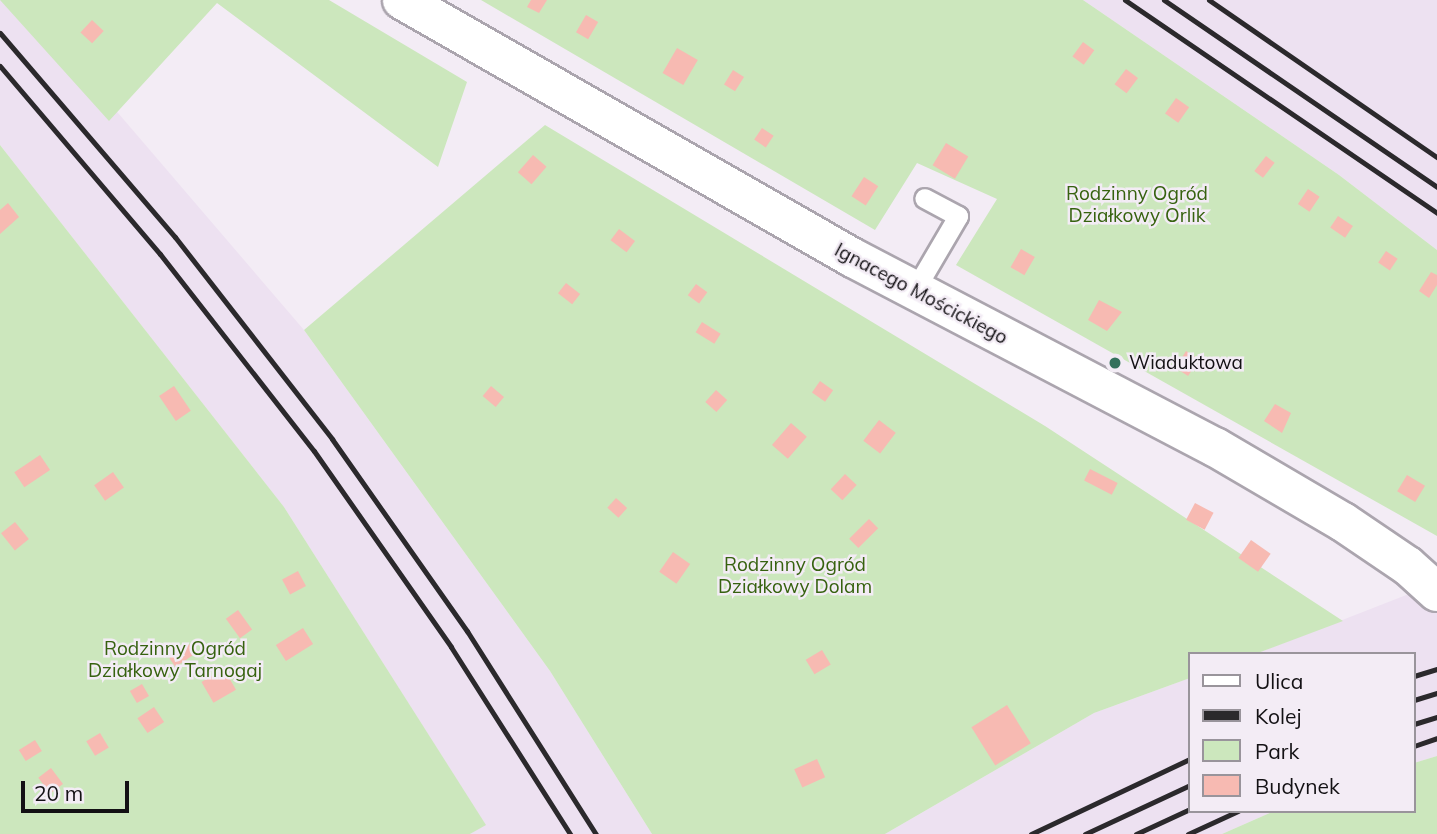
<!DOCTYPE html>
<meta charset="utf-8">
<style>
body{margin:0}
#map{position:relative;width:1437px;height:834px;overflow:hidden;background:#f3ecf5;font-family:Mulish,sans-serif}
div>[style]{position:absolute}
.built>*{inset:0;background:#ede1f1}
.green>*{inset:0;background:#cce7bd}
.building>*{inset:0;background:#f7bab2;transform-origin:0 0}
.roads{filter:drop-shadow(2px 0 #aba5ae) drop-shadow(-2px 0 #aba5ae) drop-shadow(0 2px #aba5ae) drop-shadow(0 -2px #aba5ae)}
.service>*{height:19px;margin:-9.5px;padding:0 9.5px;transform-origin:9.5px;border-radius:9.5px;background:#fff}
.tertiary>*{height:38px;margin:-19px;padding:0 19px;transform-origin:19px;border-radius:19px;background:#fff}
.rail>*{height:5px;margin:-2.5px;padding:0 2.5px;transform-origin:2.5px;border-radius:2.5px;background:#2b292c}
.dots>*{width:19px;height:19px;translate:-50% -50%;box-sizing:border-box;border:4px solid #f3ecf5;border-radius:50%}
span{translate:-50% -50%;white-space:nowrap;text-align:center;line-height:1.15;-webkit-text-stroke:5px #f3ecf5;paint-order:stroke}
.park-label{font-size:19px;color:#36620f}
.street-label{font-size:19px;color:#131114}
.poi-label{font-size:19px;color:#131114}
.left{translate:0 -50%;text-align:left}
.legend{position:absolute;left:1188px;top:652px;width:228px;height:161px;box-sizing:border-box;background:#f3ecf5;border:2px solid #99949b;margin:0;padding:9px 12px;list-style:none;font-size:21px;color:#131114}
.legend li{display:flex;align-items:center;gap:14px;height:35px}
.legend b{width:35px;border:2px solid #99949b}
.scale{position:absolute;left:21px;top:781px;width:108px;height:32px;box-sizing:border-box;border:4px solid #131114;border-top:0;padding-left:9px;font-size:21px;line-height:24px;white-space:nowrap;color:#131114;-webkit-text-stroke:5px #f3ecf5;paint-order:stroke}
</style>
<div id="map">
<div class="built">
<i style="clip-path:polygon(0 0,23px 2px,304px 330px,550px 671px,652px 834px,470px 834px,485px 824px,284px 507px,0 145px)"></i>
<i style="clip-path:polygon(1083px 0,1437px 0,1437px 250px,1339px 175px)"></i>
<i style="clip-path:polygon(1437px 583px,1437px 756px,1414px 763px,1414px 654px,1255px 654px)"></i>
<i style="clip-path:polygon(1190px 678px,1190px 811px,1274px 811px,1222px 834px,885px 834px,1094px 713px)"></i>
</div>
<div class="green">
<i style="clip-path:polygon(0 0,329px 0,467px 82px,438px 167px,217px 3px,109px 121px)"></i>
<i style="clip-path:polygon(481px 0,1083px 0,1339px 175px,1437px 250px,1437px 536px,956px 265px,997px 199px,917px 163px,875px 230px)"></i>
<i style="clip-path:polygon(545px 125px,1045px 426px,1343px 621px,1255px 654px,1190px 654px,1190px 678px,1094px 713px,885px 834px,652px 834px,550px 671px,304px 330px)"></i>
<i style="clip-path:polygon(0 145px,284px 507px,486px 825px,470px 834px,0 834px)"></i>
<i style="clip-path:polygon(1437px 756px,1437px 834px,1222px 834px,1274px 811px,1414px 811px,1414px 763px)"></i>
</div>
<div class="building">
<i style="clip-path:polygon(531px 0,547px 0,539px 13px,527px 7px)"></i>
<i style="left:586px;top:15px;width:14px;height:20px;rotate:30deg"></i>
<i style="left:92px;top:20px;width:16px;height:17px;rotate:43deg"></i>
<i style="left:1083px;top:42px;width:14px;height:18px;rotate:36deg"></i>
<i style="left:677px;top:48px;width:24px;height:29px;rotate:30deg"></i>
<i style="left:1126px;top:69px;width:15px;height:19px;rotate:37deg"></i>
<i style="left:733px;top:70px;width:13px;height:17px;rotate:32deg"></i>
<i style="left:1176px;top:98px;width:16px;height:19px;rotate:35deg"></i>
<i style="left:762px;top:128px;width:14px;height:14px;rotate:34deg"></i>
<i style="left:946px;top:143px;width:26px;height:26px;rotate:31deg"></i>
<i style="left:533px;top:155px;width:18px;height:23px;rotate:41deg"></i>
<i style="left:1266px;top:156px;width:11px;height:19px;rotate:38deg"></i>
<i style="left:864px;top:177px;width:17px;height:23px;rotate:33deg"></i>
<i style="left:1308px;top:189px;width:14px;height:18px;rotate:34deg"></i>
<i style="clip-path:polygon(8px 203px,19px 217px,0 234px,0 210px)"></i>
<i style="left:1338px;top:216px;width:18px;height:14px;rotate:34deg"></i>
<i style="left:619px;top:229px;width:20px;height:14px;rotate:37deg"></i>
<i style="left:1021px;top:249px;width:16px;height:21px;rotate:30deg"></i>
<i style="left:1386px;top:251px;width:14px;height:14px;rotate:34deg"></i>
<i style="clip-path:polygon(1431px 272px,1437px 275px,1437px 285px,1429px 298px,1419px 291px)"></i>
<i style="left:566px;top:283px;width:18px;height:13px;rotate:38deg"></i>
<i style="left:696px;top:284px;width:14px;height:14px;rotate:36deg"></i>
<i style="clip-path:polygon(1099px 300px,1122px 312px,1107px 331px,1088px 320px)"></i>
<i style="left:702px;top:322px;width:22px;height:12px;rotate:32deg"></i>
<i style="left:1186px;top:351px;width:15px;height:20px;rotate:32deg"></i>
<i style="left:820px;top:381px;width:16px;height:14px;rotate:35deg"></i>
<i style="left:174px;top:386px;width:30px;height:18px;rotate:56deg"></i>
<i style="left:491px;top:386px;width:17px;height:13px;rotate:40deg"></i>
<i style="left:716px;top:390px;width:15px;height:16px;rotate:42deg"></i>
<i style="clip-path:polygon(1275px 404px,1291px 413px,1282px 433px,1264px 421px)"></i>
<i style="left:879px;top:420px;width:21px;height:26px;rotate:37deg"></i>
<i style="left:791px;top:423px;width:21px;height:29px;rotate:41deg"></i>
<i style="left:40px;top:455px;width:18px;height:31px;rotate:56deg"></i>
<i style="left:1090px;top:469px;width:31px;height:13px;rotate:27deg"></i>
<i style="left:113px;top:472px;width:19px;height:23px;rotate:55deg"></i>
<i style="left:845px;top:474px;width:16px;height:21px;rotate:43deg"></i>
<i style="left:1407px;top:475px;width:21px;height:19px;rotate:31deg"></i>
<i style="left:616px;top:498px;width:15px;height:13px;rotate:42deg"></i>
<i style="left:1195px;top:503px;width:21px;height:19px;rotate:28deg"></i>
<i style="left:869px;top:519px;width:13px;height:28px;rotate:45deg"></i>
<i style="left:15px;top:522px;width:22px;height:18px;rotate:51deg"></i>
<i style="left:1251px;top:540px;width:24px;height:22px;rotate:35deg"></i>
<i style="left:673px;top:552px;width:21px;height:24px;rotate:35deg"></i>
<i style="left:298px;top:571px;width:17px;height:18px;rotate:62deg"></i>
<i style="left:238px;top:610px;width:24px;height:15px;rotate:54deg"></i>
<i style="left:303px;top:628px;width:19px;height:32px;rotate:58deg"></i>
<i style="left:190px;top:644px;width:11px;height:25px;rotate:56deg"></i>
<i style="left:822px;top:650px;width:17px;height:19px;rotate:59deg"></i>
<i style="left:224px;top:669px;width:24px;height:26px;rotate:60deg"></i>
<i style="left:142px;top:684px;width:14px;height:14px;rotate:60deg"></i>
<i style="left:1007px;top:705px;width:45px;height:42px;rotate:58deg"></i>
<i style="left:154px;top:707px;width:18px;height:20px;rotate:56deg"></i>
<i style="left:100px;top:733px;width:17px;height:16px;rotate:59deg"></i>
<i style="left:35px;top:740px;width:13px;height:19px;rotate:58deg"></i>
<i style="left:817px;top:759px;width:20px;height:25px;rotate:66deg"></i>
<i style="left:51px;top:768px;width:20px;height:16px;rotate:53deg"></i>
</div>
<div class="roads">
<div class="service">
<i style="left:914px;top:291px;width:87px;rotate:-59.6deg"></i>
<i style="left:958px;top:216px;width:38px;rotate:-152deg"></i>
</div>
<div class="tertiary">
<i style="left:402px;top:0;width:520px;rotate:29.77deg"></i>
<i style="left:853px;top:258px;width:408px;rotate:27.6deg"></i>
<i style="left:1215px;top:447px;width:148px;rotate:30.4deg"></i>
<i style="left:1343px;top:522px;width:78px;rotate:34.1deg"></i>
<i style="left:1408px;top:566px;width:39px;rotate:42deg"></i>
</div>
</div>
<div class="rail">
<i style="left:1125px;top:0;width:378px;rotate:34.3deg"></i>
<i style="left:1164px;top:0;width:331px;rotate:34.4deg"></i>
<i style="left:1209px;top:0;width:277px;rotate:34.6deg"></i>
<i style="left:0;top:33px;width:269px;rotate:49.4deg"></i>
<i style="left:175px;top:237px;width:256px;rotate:52.1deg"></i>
<i style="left:332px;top:439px;width:235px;rotate:54.9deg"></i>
<i style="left:467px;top:631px;width:241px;rotate:57.6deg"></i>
<i style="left:0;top:66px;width:247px;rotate:49.6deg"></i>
<i style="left:160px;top:254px;width:250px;rotate:52deg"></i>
<i style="left:314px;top:451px;width:239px;rotate:55deg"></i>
<i style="left:451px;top:647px;width:222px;rotate:57.5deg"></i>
<i style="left:1414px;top:676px;width:24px;rotate:-17deg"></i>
<i style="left:1414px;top:700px;width:24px;rotate:-17deg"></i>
<i style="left:1414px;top:724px;width:24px;rotate:-17deg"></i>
<i style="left:1414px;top:746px;width:24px;rotate:-19deg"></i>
<i style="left:1031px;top:834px;width:176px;rotate:-25.3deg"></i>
<i style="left:1085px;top:834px;width:116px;rotate:-25deg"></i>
<i style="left:1136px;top:834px;width:60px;rotate:-24.8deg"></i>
<i style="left:1188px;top:834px;width:55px;rotate:-24.7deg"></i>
</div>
<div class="dots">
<i style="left:1115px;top:363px;background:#34715c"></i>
</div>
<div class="park-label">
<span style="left:1137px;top:205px">Rodzinny Ogród<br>Działkowy Orlik</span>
<span style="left:795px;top:576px">Rodzinny Ogród<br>Działkowy Dolam</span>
<span style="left:175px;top:660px">Rodzinny Ogród<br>Działkowy Tarnogaj</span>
</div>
<div class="street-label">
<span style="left:921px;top:294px;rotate:28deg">Ignacego Mościckiego</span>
</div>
<div class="poi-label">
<span class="left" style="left:1129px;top:363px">Wiaduktowa</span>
</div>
<ul class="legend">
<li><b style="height:9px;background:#fff"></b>Ulica</li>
<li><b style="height:9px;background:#2b292c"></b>Kolej</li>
<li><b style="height:19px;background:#cce7bd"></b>Park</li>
<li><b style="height:19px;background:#f7bab2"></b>Budynek</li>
</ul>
<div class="scale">20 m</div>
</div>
